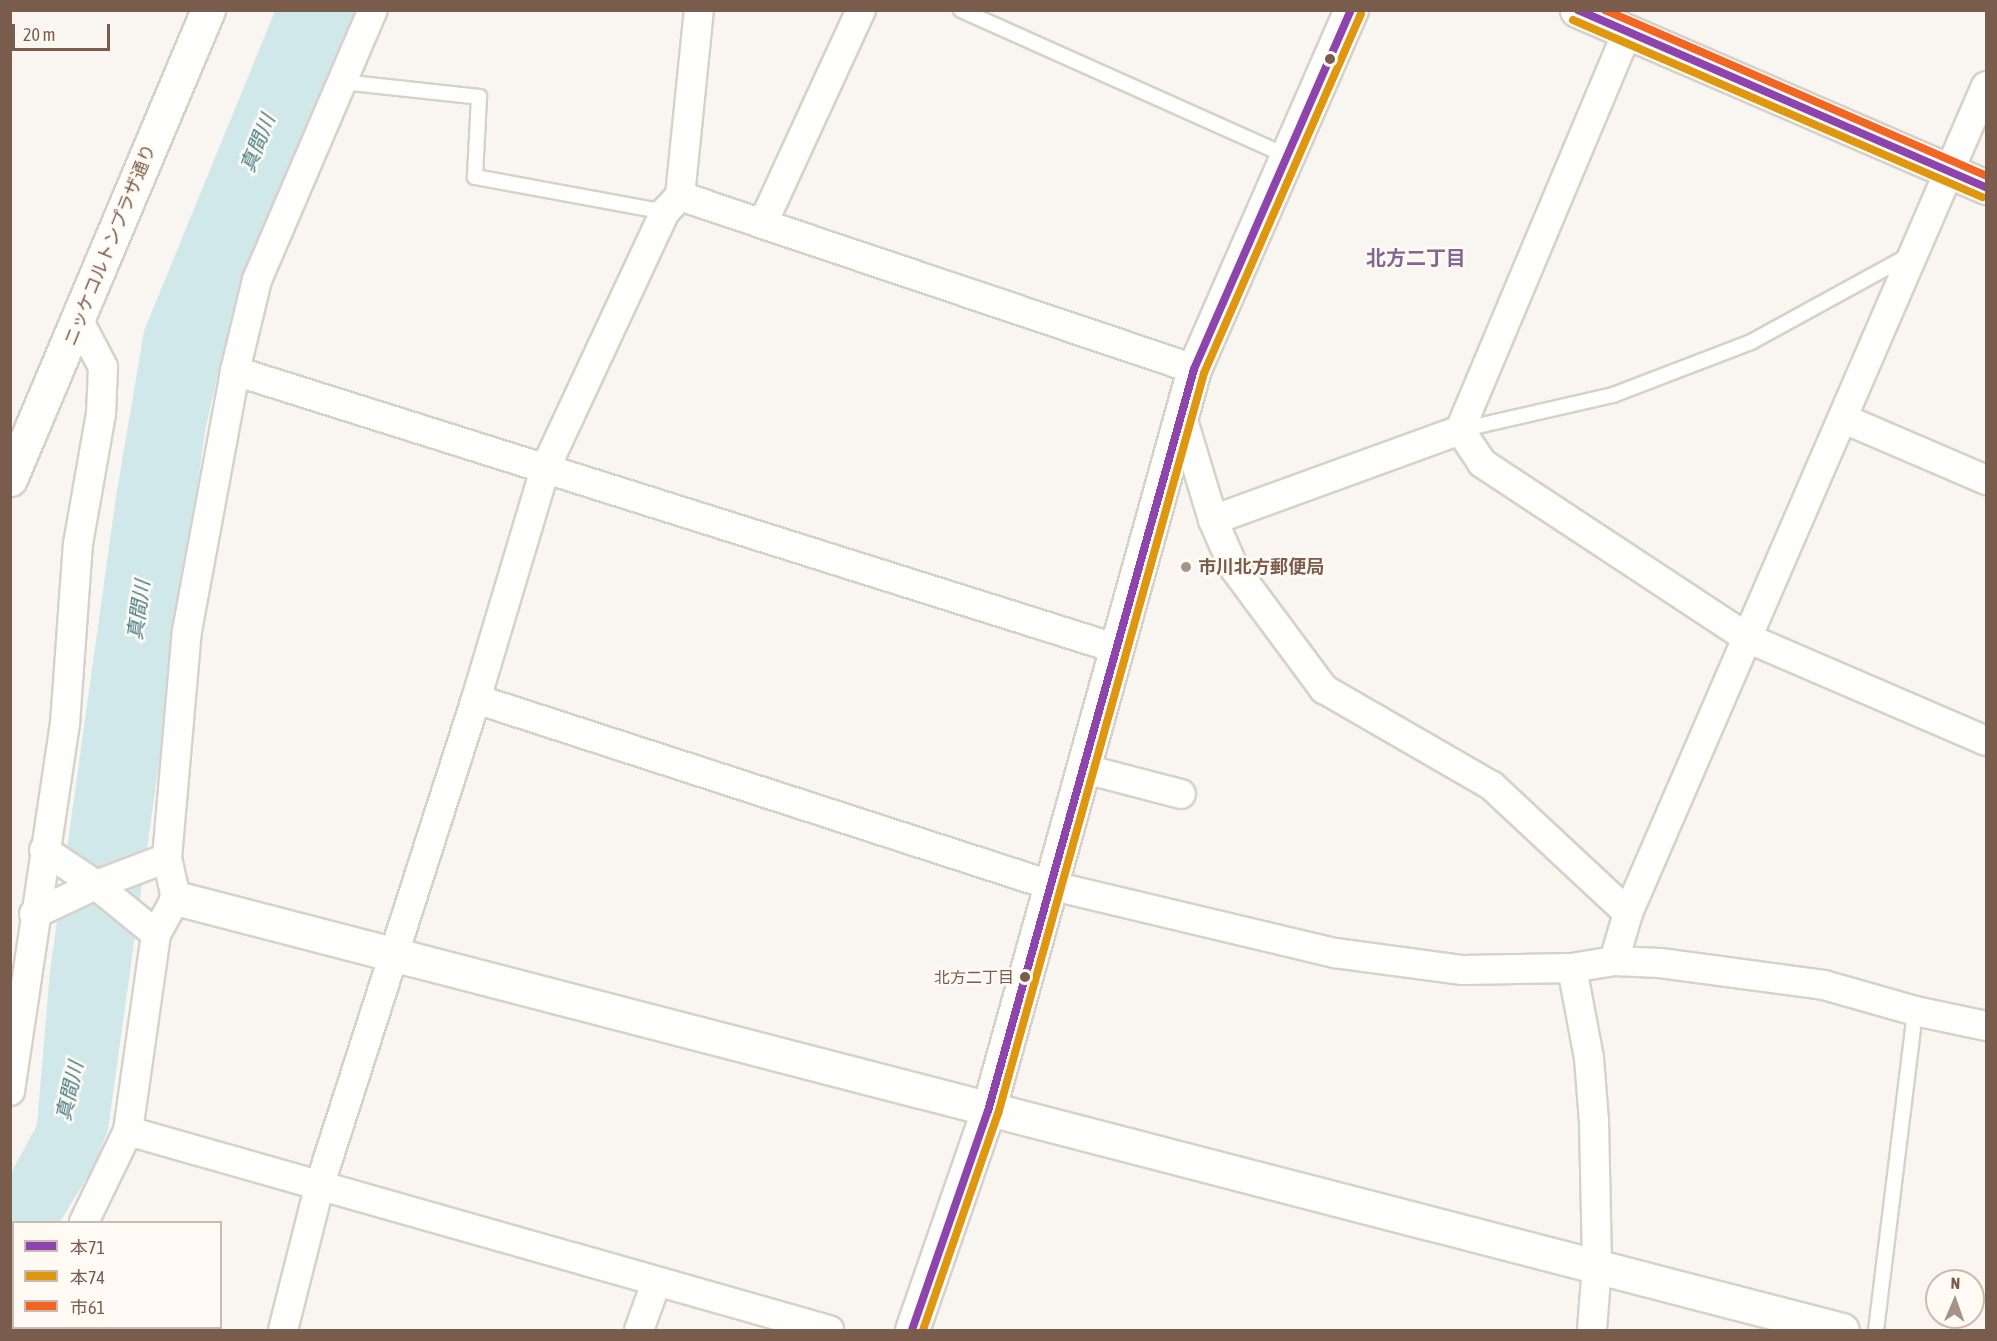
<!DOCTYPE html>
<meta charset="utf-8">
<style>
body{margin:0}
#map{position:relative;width:1997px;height:1341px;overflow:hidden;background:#f9f5f0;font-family:"Asap Condensed","Noto Sans JP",sans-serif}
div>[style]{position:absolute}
.water>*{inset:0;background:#d0e8ea}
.roads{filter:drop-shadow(2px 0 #d7d1cb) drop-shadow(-2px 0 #d7d1cb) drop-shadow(0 2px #d7d1cb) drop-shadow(0 -2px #d7d1cb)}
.service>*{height:14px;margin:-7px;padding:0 7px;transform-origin:7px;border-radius:7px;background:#fefefd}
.minor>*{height:28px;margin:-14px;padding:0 14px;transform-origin:14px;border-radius:14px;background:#fefefd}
.tertiary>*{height:33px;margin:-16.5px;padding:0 16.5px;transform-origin:16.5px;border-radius:16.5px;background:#fefefd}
.bus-1>*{height:8px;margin:-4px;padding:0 4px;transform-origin:4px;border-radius:4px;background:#8e44ad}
.bus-2>*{height:8px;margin:-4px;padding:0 4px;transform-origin:4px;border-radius:4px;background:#de970f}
.bus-3>*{height:8px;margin:-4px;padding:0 4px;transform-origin:4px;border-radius:4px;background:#f26522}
.dots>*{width:16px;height:16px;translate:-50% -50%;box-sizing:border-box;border:3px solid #fffaf3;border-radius:50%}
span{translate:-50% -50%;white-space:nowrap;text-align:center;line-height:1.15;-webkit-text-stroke:5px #fffaf3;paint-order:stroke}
.bus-label{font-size:16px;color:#7a5c4d}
.right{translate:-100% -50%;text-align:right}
.street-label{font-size:18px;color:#7a5c4d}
.poi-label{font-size:18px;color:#7a5c4d;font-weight:700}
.left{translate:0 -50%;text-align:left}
.water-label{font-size:20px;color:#437c86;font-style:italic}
.neighbourhood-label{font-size:20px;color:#846695;font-weight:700}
.frame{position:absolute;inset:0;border:12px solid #7a5c4d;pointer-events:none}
.legend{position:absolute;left:12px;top:1221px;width:210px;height:108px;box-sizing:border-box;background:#fffaf3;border:2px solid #cabbb1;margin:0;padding:8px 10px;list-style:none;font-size:18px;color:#7a5c4d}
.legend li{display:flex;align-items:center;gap:12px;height:30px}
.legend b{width:30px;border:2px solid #cabbb1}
.north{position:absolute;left:1925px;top:1269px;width:60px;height:60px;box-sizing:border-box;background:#fffaf3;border:2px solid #cabbb1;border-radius:50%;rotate:2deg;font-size:16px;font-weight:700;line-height:24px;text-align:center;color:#7a5c4d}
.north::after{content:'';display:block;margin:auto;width:21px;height:27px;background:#a69286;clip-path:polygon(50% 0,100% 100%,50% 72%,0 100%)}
.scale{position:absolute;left:12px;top:24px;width:98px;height:27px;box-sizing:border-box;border:3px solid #7a5c4d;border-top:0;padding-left:8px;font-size:18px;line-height:21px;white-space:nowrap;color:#7a5c4d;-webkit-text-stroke:4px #fffaf3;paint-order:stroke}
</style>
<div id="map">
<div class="water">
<i style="clip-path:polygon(275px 11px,360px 11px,231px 324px,221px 360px,205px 431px,108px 1130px,94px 1166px,60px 1222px,14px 1222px,11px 1274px,11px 1173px,37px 1125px,50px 971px,116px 497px,144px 331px)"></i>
</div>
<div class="roads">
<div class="service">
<i style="left:961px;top:10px;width:358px;rotate:24.1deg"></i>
<i style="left:342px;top:82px;width:138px;rotate:6.2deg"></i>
<i style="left:479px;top:97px;width:80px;rotate:92.9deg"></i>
<i style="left:475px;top:177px;width:193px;rotate:10.4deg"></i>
<i style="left:1460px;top:430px;width:157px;rotate:-12.9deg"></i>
<i style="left:1613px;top:395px;width:148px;rotate:-21deg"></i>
<i style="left:1751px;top:342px;width:179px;rotate:-28.7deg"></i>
<i style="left:1876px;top:1330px;width:321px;rotate:-83deg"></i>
</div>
<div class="minor">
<i style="left:680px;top:196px;width:542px;rotate:18.6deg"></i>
<i style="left:763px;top:223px;width:234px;rotate:-65.3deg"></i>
<i style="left:235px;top:371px;width:926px;rotate:17.48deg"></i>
<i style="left:1182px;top:417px;width:108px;rotate:73.2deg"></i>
<i style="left:1213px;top:520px;width:52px;rotate:66.4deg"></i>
<i style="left:1234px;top:568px;width:151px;rotate:53.4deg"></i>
<i style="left:1324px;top:689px;width:194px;rotate:30deg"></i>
<i style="left:1492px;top:786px;width:186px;rotate:43deg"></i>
<i style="left:1844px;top:419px;width:155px;rotate:23.2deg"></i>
<i style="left:1460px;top:430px;width:40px;rotate:56deg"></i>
<i style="left:1482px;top:463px;width:318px;rotate:33.4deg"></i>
<i style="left:1747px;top:638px;width:260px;rotate:23.3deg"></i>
<i style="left:1213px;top:520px;width:263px;rotate:-20deg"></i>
<i style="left:1460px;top:430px;width:431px;rotate:-67.2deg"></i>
<i style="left:476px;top:699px;width:607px;rotate:17.96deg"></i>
<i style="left:1053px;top:886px;width:290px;rotate:13.4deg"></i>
<i style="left:1335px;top:953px;width:129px;rotate:7.6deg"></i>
<i style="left:1463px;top:970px;width:109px;rotate:-1.1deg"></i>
<i style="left:1572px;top:968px;width:43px;rotate:-9.5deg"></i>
<i style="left:1614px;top:961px;width:46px;rotate:2.5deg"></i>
<i style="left:1660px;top:963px;width:165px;rotate:7.6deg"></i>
<i style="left:1824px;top:985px;width:95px;rotate:15.9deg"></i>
<i style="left:1915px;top:1011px;width:73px;rotate:11.9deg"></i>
<i style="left:1085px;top:769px;width:99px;rotate:14.6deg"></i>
<i style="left:44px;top:850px;width:63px;rotate:33.9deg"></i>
<i style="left:96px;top:885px;width:77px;rotate:39.2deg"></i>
<i style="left:34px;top:914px;width:68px;rotate:-25.1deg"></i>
<i style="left:96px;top:885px;width:76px;rotate:-20.8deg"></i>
<i style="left:1614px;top:961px;width:50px;rotate:-73.7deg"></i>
<i style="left:1628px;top:913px;width:901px;rotate:-66.59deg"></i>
<i style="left:1572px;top:968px;width:92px;rotate:79.3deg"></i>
<i style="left:1589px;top:1058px;width:63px;rotate:85.5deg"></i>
<i style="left:1594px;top:1121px;width:145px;rotate:88.8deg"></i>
<i style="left:1597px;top:1266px;width:64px;rotate:94.5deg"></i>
<i style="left:10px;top:1091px;width:371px;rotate:-81.5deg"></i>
<i style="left:65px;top:724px;width:180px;rotate:-85.9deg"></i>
<i style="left:78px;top:544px;width:132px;rotate:-80deg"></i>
<i style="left:101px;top:414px;width:47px;rotate:-87.6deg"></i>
<i style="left:103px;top:367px;width:50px;rotate:-117.6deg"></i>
<i style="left:128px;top:1131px;width:729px;rotate:15.85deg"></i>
<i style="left:84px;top:1222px;width:101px;rotate:-64.2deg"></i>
<i style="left:128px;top:1131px;width:199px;rotate:-81.9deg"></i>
<i style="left:156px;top:934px;width:41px;rotate:-60.9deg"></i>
<i style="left:176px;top:898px;width:41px;rotate:-102.7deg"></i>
<i style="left:167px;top:858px;width:228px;rotate:-85deg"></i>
<i style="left:187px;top:631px;width:264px;rotate:-79.5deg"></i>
<i style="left:235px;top:371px;width:94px;rotate:-76.4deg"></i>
<i style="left:257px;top:280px;width:294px;rotate:-66.8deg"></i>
<i style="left:10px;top:1317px;width:5px;rotate:-37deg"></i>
<i style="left:283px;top:1330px;width:151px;rotate:-75.8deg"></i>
<i style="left:320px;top:1184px;width:509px;rotate:-72.17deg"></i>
<i style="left:476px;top:699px;width:240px;rotate:-73.3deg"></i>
<i style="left:545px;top:469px;width:284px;rotate:-65deg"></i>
<i style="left:665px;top:212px;width:22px;rotate:-47deg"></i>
<i style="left:680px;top:196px;width:187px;rotate:-84.2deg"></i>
<i style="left:639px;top:1330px;width:50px;rotate:-70.1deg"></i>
</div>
<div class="tertiary">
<i style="left:1577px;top:10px;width:446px;rotate:23.4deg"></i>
<i style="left:10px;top:479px;width:509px;rotate:-67.11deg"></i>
<i style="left:176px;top:898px;width:1721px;rotate:14.54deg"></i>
<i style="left:912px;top:1330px;width:232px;rotate:-70.9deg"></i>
<i style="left:988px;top:1111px;width:770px;rotate:-74.48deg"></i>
<i style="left:1194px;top:369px;width:392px;rotate:-66.4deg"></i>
</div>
</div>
<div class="bus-1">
<i style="left:1578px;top:10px;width:445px;rotate:23.5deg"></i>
<i style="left:912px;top:1330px;width:232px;rotate:-70.9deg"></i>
<i style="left:988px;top:1111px;width:770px;rotate:-74.48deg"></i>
<i style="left:1194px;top:369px;width:392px;rotate:-66.4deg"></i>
</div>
<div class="bus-2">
<i style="left:1573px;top:20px;width:446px;rotate:23.4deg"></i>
<i style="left:923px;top:1330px;width:229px;rotate:-70.9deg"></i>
<i style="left:998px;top:1114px;width:769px;rotate:-74.46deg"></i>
<i style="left:1204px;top:373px;width:392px;rotate:-66.4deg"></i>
</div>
<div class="bus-3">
<i style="left:1605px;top:10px;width:416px;rotate:23.5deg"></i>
</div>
<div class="dots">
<i style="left:1330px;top:59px;background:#7a5c4d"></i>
<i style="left:1186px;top:567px;background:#a69286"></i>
<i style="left:1025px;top:977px;background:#7a5c4d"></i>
</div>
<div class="bus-label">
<span class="right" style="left:1014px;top:977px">北方二丁目</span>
</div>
<div class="street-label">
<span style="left:110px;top:245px;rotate:-68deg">ニッケコルトンプラザ通り</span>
</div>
<div class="poi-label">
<span class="left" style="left:1198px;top:567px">市川北方郵便局</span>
</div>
<div class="water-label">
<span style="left:257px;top:143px;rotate:-68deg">真間川</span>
<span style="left:138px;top:610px;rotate:-82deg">真間川</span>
<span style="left:69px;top:1091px;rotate:-77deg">真間川</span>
</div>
<div class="neighbourhood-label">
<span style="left:1416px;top:257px">北方二丁目</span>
</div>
<div class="frame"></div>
<ul class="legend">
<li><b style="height:8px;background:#8e44ad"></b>本71</li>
<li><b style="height:8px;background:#de970f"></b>本74</li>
<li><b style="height:8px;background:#f26522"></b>市61</li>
</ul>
<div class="north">N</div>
<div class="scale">20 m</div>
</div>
